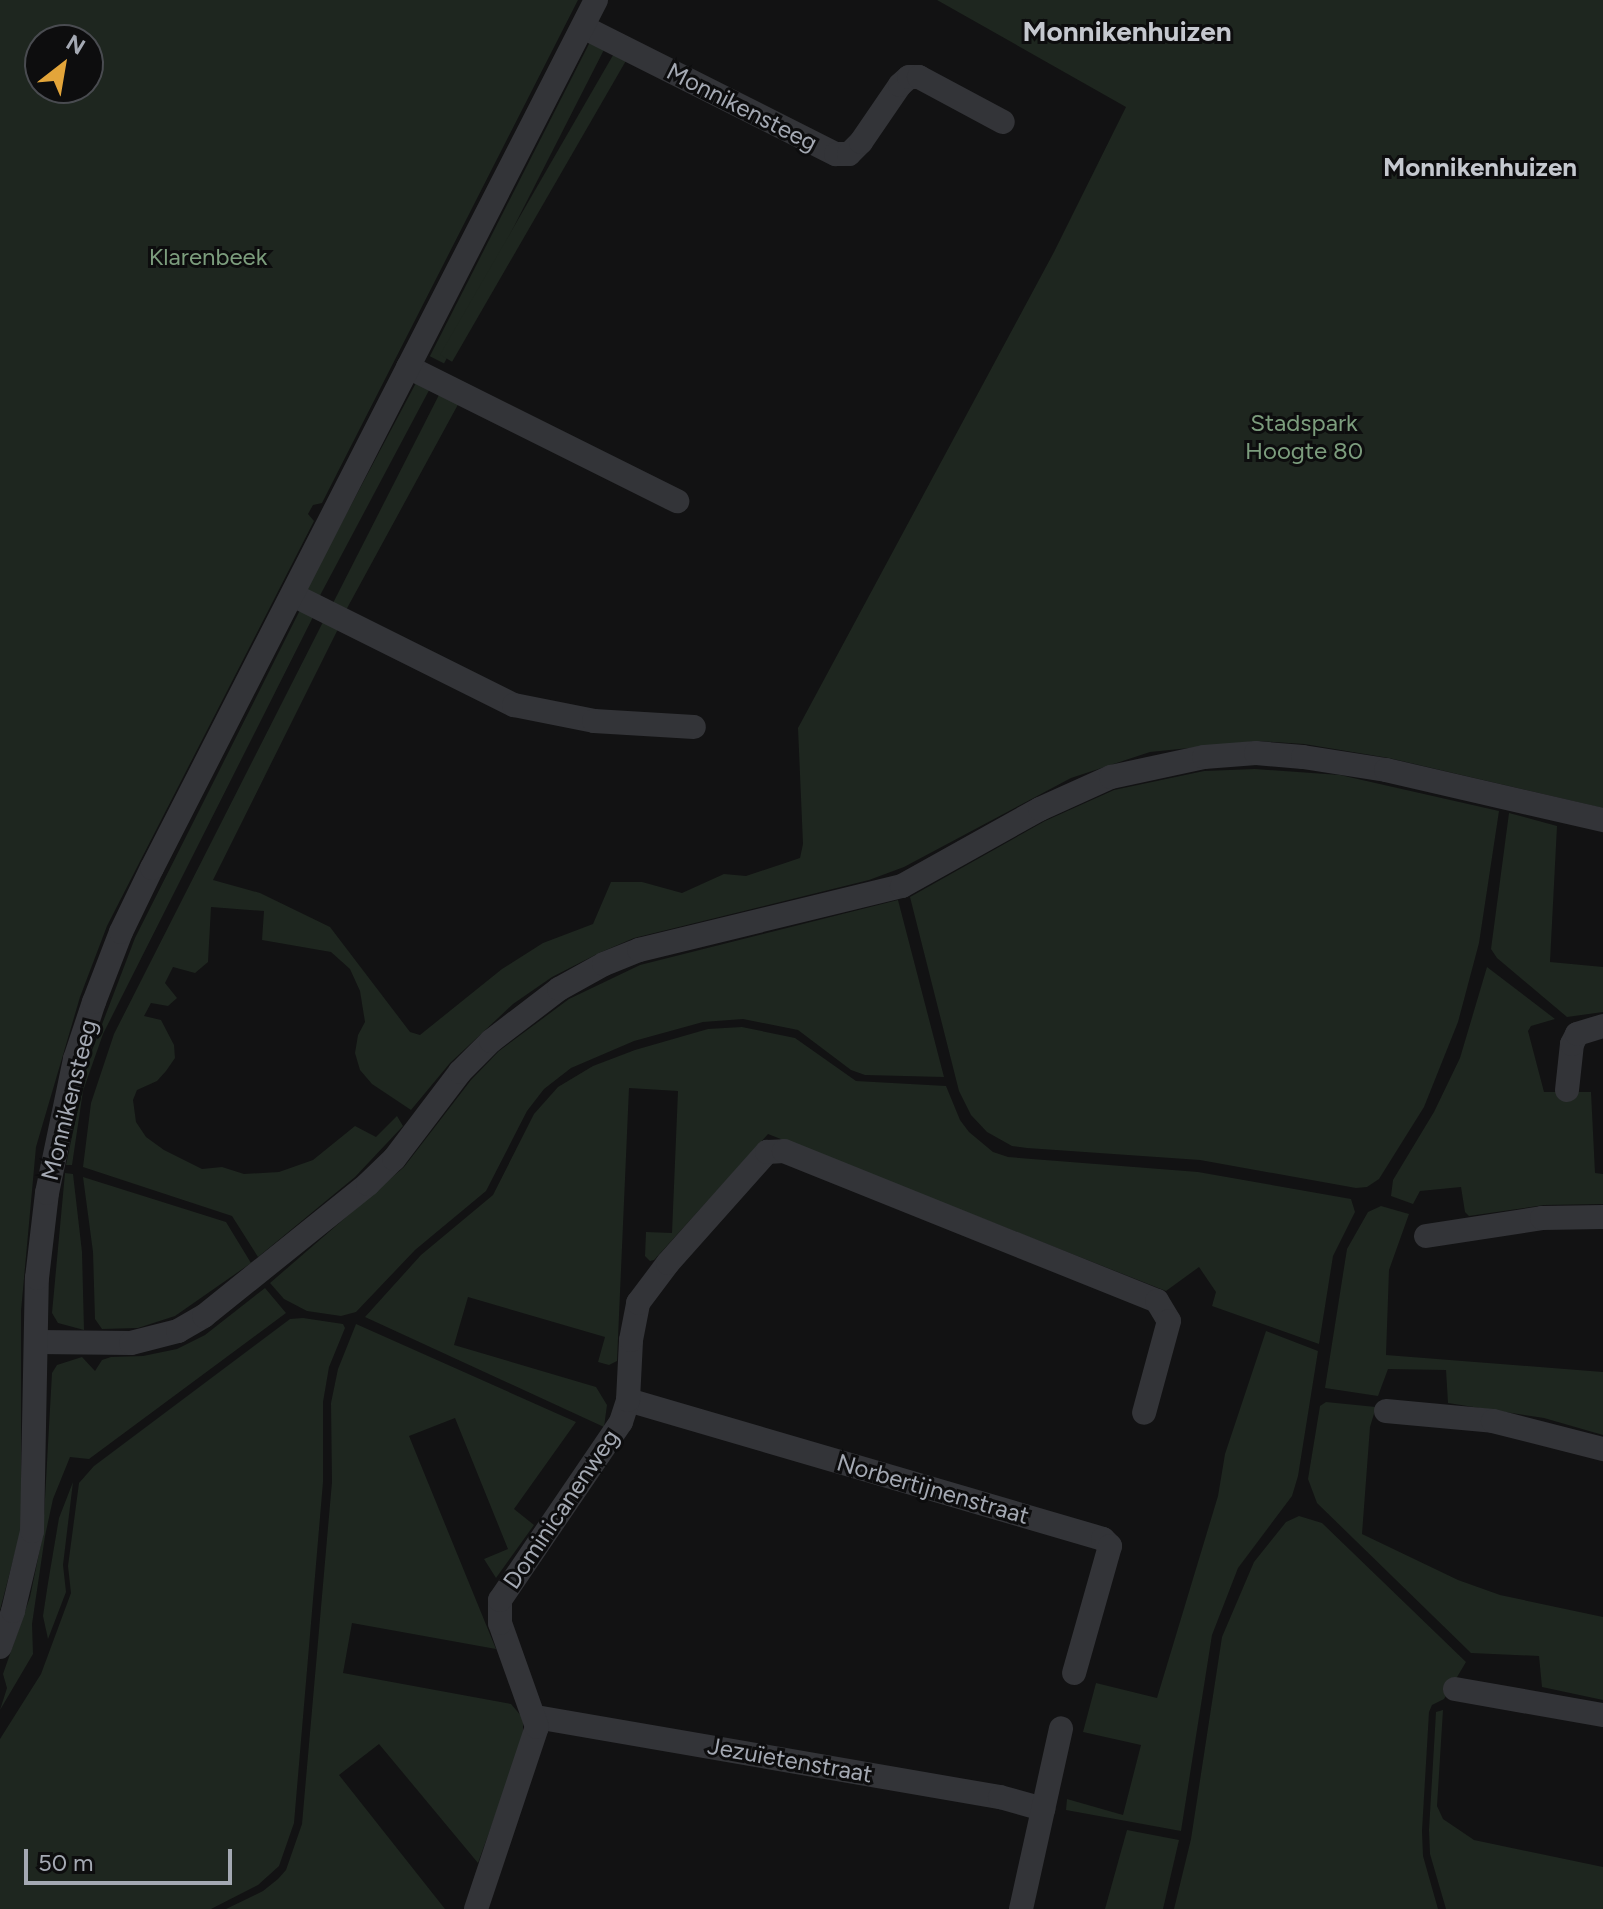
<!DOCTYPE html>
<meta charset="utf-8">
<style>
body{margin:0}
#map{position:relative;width:1603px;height:1909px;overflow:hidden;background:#121213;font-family:Figtree,sans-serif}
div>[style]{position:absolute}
.green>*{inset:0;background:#1e261f;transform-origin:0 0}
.street>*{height:24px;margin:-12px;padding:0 12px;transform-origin:12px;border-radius:12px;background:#333438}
span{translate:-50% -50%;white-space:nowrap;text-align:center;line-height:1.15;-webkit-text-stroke:6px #0d0d0e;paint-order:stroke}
.street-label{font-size:24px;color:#a4a9b3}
.park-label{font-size:24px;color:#7c9d7d}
.neighbourhood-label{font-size:26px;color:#c5c8cf;font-weight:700}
.quarter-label{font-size:28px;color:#c5c8cf;font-weight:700}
.north{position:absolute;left:24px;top:24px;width:80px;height:80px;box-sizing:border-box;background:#0d0d0e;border:2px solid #494b50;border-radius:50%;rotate:31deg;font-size:22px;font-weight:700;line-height:32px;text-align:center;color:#a4a9b3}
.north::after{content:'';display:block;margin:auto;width:28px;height:36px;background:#e3a53a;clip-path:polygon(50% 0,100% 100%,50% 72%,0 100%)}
.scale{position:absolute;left:24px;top:1849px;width:208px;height:36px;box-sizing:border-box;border:4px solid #a4a9b3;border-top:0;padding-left:10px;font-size:24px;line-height:28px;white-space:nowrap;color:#a4a9b3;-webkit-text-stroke:6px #0d0d0e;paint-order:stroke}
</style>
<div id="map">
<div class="green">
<i style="clip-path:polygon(evenodd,0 0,578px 0,322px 503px,313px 505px,308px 514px,314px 521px,107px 926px,80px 997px,36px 1147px,21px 1311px,21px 1530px,0 1610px,0 0,40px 40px,88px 40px,88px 88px,40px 88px,40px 40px)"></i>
<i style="clip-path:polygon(937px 0,1603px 0,1603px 808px,1389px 758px,1304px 744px,1258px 741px,1150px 752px,1071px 778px,904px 867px,869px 880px,634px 938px,599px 953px,552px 977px,513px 1004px,450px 1063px,411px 1110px,372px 1084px,360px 1070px,355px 1053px,358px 1035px,365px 1022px,360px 991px,350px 969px,331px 952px,262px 940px,264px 911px,211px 907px,208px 962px,195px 973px,173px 967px,165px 983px,177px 998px,168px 1006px,151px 1003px,144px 1016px,161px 1020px,174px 1045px,175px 1058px,166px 1071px,157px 1081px,137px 1090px,133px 1100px,136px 1122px,146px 1137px,164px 1150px,202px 1169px,222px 1167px,244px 1174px,279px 1172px,313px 1160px,355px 1126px,376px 1137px,397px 1116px,403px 1126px,355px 1177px,258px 1257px,232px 1216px,83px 1167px,91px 1103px,114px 1034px,325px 618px,340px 625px,213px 880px,260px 893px,330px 927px,410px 1032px,420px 1035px,502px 969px,543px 943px,593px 924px,611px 882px,642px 882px,682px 893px,724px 874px,746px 876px,800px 858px,803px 844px,798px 728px,1054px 252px,1126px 107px)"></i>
<i style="left:591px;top:40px;width:16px;height:355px;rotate:27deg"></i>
<i style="left:616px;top:50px;width:14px;height:352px;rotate:30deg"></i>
<i style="left:417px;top:381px;width:15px;height:238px;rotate:28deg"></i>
<i style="clip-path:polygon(441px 391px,461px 399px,345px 612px,332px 605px)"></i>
<i style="clip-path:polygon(302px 606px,315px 613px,103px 1034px,83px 1091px,72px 1165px,66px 1165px,88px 1061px,135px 938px)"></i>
<i style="clip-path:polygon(1255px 769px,1340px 775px,1499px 811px,1479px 943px,1458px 1022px,1424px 1107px,1379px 1179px,1367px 1187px,1356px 1188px,1200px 1160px,1027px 1148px,1012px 1146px,987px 1132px,971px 1115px,959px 1091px,910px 897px,1045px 821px,1114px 790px,1204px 771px)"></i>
<i style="clip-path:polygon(1509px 813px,1557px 826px,1550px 962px,1603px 967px,1603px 1012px,1567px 1017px,1497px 958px,1491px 949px)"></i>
<i style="clip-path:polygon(898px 900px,944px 1077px,865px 1075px,851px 1070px,798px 1030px,743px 1019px,703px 1022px,634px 1041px,571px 1068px,544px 1089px,527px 1111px,486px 1191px,415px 1250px,356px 1312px,341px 1316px,307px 1311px,284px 1299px,270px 1283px,404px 1167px,471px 1080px,499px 1051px,569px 999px,640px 965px)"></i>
<i style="clip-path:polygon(1487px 967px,1555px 1019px,1531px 1026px,1528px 1031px,1544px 1092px,1591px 1092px,1595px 1173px,1603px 1174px,1603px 1204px,1544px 1205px,1469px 1216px,1465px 1212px,1461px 1187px,1420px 1191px,1413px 1204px,1391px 1196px,1393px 1180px,1434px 1112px,1460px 1058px)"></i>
<i style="clip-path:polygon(742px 1027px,795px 1038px,856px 1081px,946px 1086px,960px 1120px,969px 1132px,993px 1152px,1008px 1157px,1198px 1172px,1351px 1199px,1355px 1212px,1333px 1256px,1319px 1344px,1212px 1306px,1216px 1292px,1199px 1267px,1166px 1291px,768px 1134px,654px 1260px,650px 1261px,645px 1256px,646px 1232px,672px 1233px,678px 1091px,629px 1088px,617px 1361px,609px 1365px,598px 1362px,605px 1337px,468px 1297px,454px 1345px,596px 1387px,607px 1405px,604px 1427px,365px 1317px,421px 1255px,493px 1195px,534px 1114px,558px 1087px,593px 1066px,635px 1050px,708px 1029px)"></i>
<i style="clip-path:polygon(65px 1173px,73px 1174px,82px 1252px,84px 1330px,58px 1323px,52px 1313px)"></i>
<i style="clip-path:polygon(83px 1177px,226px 1222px,251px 1263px,175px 1316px,138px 1328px,102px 1329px,95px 1319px,93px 1252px)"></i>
<i style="clip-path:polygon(1381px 1206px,1409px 1214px,1389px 1270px,1386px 1355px,1603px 1372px,1603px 1435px,1544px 1418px,1448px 1403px,1446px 1370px,1388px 1369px,1378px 1396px,1325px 1388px,1347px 1249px,1368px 1212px)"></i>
<i style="clip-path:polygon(265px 1288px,286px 1313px,89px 1459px,70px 1457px,53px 1499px,45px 1536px,32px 1624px,33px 1654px,0 1710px,7px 1688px,3px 1674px,30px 1597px,43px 1534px,52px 1373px,57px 1365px,82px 1357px,95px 1371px,102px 1360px,111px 1357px,143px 1356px,177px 1349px,205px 1335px)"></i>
<i style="clip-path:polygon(303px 1318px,343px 1324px,345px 1328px,329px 1367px,323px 1402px,323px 1482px,294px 1823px,279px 1866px,258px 1885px,211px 1909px,0 1909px,0 1739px,41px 1674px,71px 1593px,68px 1566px,79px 1483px,94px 1466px,290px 1319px)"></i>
<i style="clip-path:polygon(356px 1324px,576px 1422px,514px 1509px,534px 1525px,496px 1578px,484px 1559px,508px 1549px,455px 1418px,409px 1436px,496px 1649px,352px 1623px,343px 1673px,511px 1704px,523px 1718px,523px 1739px,478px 1863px,379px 1744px,339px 1775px,445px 1909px,226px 1909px,263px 1891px,278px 1879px,286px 1870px,302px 1824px,332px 1482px,331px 1403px,338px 1369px)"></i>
<i style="clip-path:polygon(1266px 1331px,1318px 1351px,1298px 1476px,1292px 1496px,1238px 1568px,1212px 1635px,1181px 1831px,1066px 1810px,1067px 1799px,1123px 1815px,1141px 1745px,1083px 1732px,1096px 1683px,1157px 1698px,1218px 1496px,1225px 1454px)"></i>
<i style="clip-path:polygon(1326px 1402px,1376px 1407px,1370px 1427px,1362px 1534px,1458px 1580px,1500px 1595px,1603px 1617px,1603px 1700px,1542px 1687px,1539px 1656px,1471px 1653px,1317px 1503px,1308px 1479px,1320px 1406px)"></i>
<i style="clip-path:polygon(73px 1482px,63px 1565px,66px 1592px,48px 1639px,43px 1616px,48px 1583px,59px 1518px)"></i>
<i style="clip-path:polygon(1299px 1516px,1322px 1523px,1466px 1662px,1444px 1699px,1432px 1705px,1429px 1712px,1422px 1831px,1423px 1856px,1438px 1909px,1174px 1909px,1191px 1839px,1222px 1637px,1254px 1562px,1286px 1522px)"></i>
<i style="clip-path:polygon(1443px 1710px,1437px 1806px,1443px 1819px,1474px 1840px,1603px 1867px,1603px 1909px,1446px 1909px,1430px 1854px,1429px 1830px,1436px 1712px)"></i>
<i style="clip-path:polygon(1127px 1830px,1179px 1840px,1163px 1909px,1105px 1909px)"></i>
</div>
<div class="street">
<i style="left:583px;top:27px;width:283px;rotate:26.7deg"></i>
<i style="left:836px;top:154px;width:13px"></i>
<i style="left:849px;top:154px;width:17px;rotate:-45deg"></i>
<i style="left:861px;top:142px;width:69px;rotate:-55.6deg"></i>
<i style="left:900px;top:85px;width:12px;rotate:-42deg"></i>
<i style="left:909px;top:77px;width:10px"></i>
<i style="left:919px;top:77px;width:95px;rotate:28.2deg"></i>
<i style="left:408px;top:367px;width:301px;rotate:26.5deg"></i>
<i style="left:293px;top:595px;width:247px;rotate:26.5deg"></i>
<i style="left:514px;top:705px;width:82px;rotate:11.3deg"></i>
<i style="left:594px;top:721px;width:100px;rotate:3.4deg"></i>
<i style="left:1567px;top:1090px;width:46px;rotate:-83.8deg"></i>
<i style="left:1572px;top:1044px;width:11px;rotate:-63deg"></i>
<i style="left:1577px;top:1034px;width:27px;rotate:-17deg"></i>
<i style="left:1426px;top:1236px;width:117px;rotate:-8.8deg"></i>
<i style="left:1542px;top:1218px;width:61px;rotate:-0.9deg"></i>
<i style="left:37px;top:1342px;width:94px;rotate:0.6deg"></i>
<i style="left:131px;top:1343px;width:49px;rotate:-14.3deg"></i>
<i style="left:178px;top:1331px;width:30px;rotate:-30deg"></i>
<i style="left:204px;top:1316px;width:211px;rotate:-38.8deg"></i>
<i style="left:368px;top:1184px;width:36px;rotate:-44deg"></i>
<i style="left:394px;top:1159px;width:109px;rotate:-52.8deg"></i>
<i style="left:460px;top:1072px;width:44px;rotate:-45deg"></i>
<i style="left:491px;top:1041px;width:86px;rotate:-37.4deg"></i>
<i style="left:559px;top:989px;width:51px;rotate:-29.1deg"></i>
<i style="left:604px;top:964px;width:38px;rotate:-22deg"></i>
<i style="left:639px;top:950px;width:271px;rotate:-13.7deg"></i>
<i style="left:902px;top:886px;width:158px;rotate:-29.2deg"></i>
<i style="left:1040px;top:809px;width:78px;rotate:-24.3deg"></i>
<i style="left:1111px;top:777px;width:95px;rotate:-12.1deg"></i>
<i style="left:1204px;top:757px;width:52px;rotate:-4.4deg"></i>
<i style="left:1256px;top:753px;width:47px;rotate:4.9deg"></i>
<i style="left:1303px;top:757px;width:84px;rotate:8.9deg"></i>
<i style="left:1386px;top:770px;width:223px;rotate:13deg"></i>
<i style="left:628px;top:1400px;width:495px;rotate:16.3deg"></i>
<i style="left:1103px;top:1539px;width:10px;rotate:45deg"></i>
<i style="left:1110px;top:1546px;width:132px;rotate:105.8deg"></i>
<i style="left:1386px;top:1411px;width:107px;rotate:5.3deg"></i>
<i style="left:1493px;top:1421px;width:114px;rotate:14.3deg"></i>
<i style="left:0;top:1647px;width:38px;rotate:-70deg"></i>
<i style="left:13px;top:1611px;width:82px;rotate:-76.6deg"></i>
<i style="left:32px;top:1531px;width:253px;rotate:-88.9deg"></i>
<i style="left:37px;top:1278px;width:86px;rotate:-83.3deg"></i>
<i style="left:47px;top:1193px;width:137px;rotate:-78.2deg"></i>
<i style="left:75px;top:1059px;width:60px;rotate:-71.6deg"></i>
<i style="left:94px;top:1002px;width:75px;rotate:-68.9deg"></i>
<i style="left:121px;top:932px;width:71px;rotate:-64.2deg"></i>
<i style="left:152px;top:868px;width:975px;rotate:-62.91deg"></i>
<i style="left:1455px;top:1689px;width:150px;rotate:10deg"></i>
<i style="left:536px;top:1717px;width:471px;rotate:9.8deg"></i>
<i style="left:1000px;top:1797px;width:45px;rotate:15.6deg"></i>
<i style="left:476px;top:1909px;width:192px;rotate:-71.5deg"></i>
<i style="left:537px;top:1727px;width:110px;rotate:-109.6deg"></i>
<i style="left:500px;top:1623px;width:23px;rotate:-90deg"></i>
<i style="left:500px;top:1600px;width:215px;rotate:-55.8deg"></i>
<i style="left:621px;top:1422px;width:23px;rotate:-72deg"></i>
<i style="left:628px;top:1400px;width:60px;rotate:-87.1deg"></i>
<i style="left:631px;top:1340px;width:38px;rotate:-79deg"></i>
<i style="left:638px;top:1303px;width:50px;rotate:-53.1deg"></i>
<i style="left:668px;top:1263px;width:149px;rotate:-48.3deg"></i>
<i style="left:767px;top:1152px;width:17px;rotate:-3deg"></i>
<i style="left:784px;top:1151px;width:402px;rotate:21.9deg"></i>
<i style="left:1157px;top:1301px;width:23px;rotate:59deg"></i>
<i style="left:1169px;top:1321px;width:95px;rotate:105.2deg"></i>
<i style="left:1021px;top:1909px;width:185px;rotate:-77.5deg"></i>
</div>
<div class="street-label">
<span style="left:742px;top:107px;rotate:27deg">Monnikensteeg</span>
<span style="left:69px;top:1100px;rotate:-76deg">Monnikensteeg</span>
<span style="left:933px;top:1489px;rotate:16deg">Norbertijnenstraat</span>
<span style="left:561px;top:1509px;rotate:-56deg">Dominicanenweg</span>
<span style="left:790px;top:1760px;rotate:10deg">Jezuïetenstraat</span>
</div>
<div class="park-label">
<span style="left:208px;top:257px">Klarenbeek</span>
<span style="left:1304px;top:437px">Stadspark<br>Hoogte 80</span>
</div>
<div class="neighbourhood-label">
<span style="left:1480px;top:168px">Monnikenhuizen</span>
</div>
<div class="quarter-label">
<span style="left:1127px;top:31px">Monnikenhuizen</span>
</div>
<div class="north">N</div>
<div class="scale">50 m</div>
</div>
